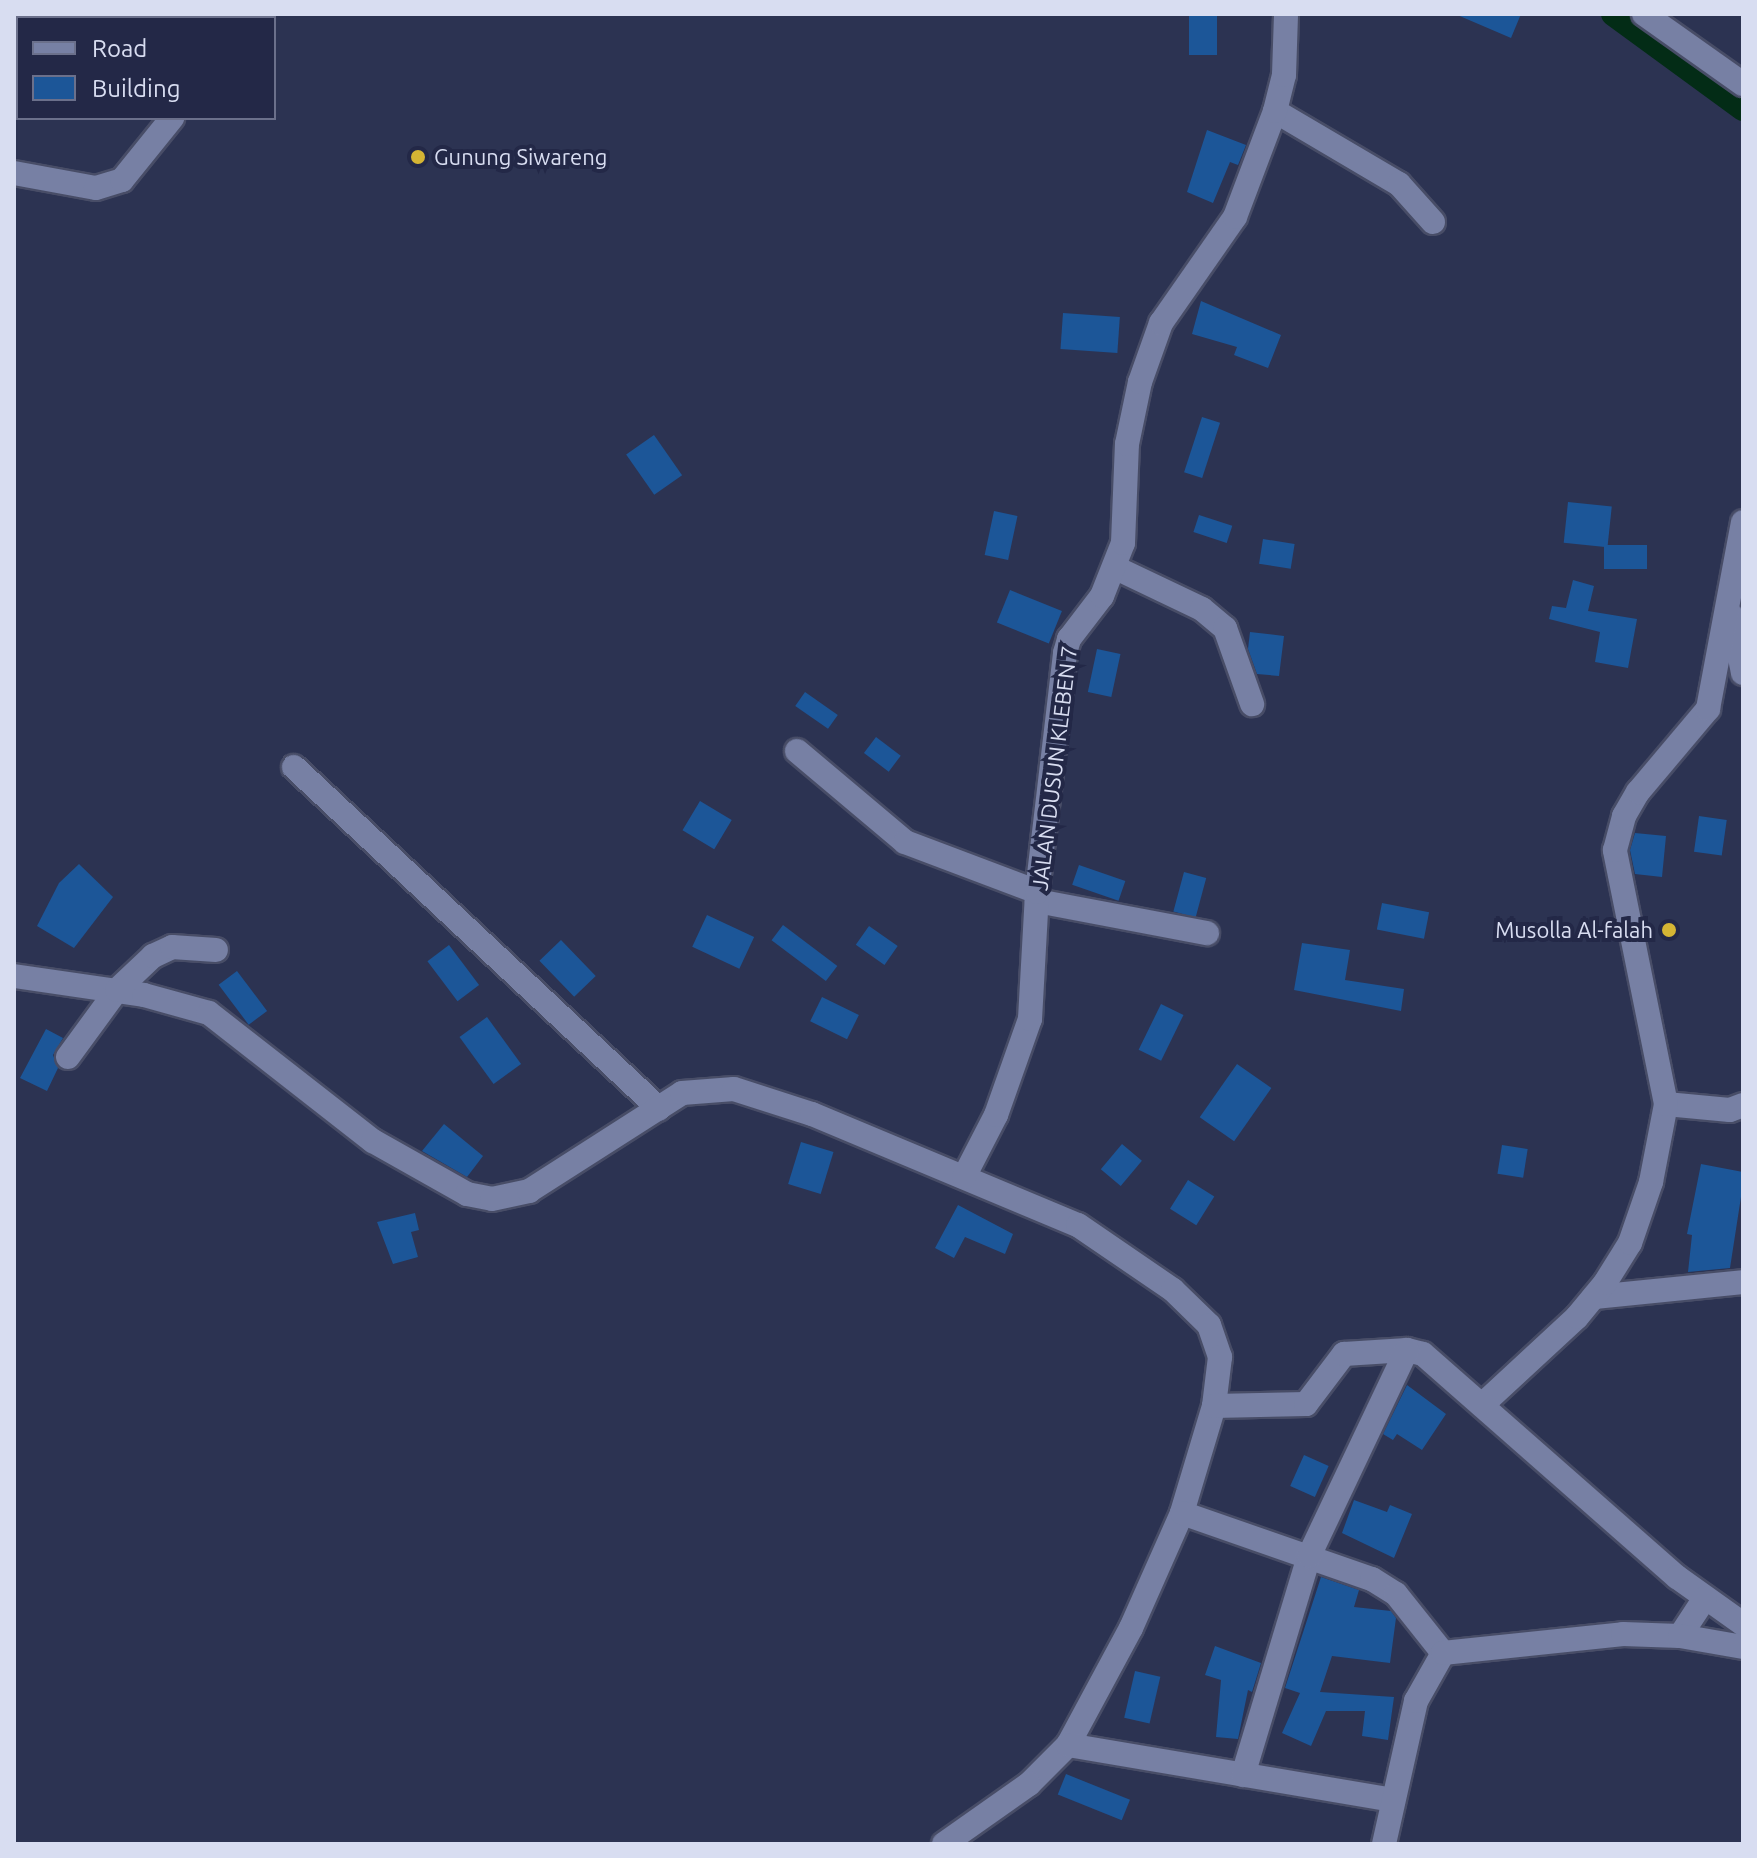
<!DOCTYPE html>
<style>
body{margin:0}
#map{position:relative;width:1757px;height:1858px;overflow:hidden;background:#2c3352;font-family:Ubuntu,sans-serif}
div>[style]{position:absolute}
.canal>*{height:24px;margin:-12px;padding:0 12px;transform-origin:12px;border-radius:12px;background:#032c16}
.building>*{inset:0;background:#1c5698;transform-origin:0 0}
.roads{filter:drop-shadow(2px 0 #484d67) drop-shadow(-2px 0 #484d67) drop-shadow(0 2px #484d67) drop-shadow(0 -2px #484d67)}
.street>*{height:24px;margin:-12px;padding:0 12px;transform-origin:12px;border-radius:12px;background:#7780a4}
.dots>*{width:22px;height:22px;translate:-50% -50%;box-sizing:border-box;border:4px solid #232847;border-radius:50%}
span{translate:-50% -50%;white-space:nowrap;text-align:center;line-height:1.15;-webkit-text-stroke:8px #232847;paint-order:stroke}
.poi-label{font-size:22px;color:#d8ddf1}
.left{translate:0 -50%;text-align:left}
.right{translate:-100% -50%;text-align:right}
.street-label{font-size:22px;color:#d8ddf1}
.frame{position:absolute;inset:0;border:16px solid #d8ddf1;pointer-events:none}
.legend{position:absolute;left:16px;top:16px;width:260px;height:104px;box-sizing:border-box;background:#232847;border:2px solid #6b708b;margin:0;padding:10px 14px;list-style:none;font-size:24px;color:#d8ddf1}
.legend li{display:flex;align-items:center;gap:16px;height:40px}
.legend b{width:40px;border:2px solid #6b708b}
</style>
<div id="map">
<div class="canal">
<i style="left:1613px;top:14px;width:161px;rotate:36.2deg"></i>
</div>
<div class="building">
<i style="left:1189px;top:14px;width:28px;height:41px"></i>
<i style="clip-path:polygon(1455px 14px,1521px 14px,1511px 38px)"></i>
<i style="clip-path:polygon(1207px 130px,1246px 145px,1238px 165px,1230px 162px,1213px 203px,1187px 192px)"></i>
<i style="clip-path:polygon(1201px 301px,1281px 335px,1268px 368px,1234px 355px,1237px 347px,1192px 334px)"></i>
<i style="left:1063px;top:313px;width:57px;height:36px;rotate:4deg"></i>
<i style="left:1202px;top:417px;width:19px;height:58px;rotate:18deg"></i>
<i style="left:654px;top:435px;width:49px;height:34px;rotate:55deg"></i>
<i style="left:1568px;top:502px;width:44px;height:41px;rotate:6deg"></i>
<i style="left:994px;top:511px;width:24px;height:45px;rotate:12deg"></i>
<i style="left:1199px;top:515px;width:35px;height:18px;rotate:18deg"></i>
<i style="left:1263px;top:539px;width:32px;height:25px;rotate:9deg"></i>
<i style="left:1604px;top:545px;width:43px;height:24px"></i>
<i style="clip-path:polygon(1573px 580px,1594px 586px,1588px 611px,1637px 619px,1628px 668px,1595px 662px,1600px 632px,1549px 619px,1552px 606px,1566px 608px)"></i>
<i style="left:1010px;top:590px;width:56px;height:35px;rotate:22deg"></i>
<i style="clip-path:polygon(1250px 632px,1284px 636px,1279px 676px,1257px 674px,1248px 649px)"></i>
<i style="left:1097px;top:649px;width:24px;height:44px;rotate:12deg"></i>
<i style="left:805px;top:692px;width:40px;height:17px;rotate:35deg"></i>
<i style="left:876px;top:737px;width:31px;height:20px;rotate:37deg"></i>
<i style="left:700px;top:801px;width:37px;height:34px;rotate:31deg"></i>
<i style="left:1699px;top:816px;width:28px;height:36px;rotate:8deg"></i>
<i style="clip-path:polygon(1635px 833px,1666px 836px,1662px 877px,1635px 874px,1630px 850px)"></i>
<i style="clip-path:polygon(79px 864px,113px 897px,74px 948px,37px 926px,59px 883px)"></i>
<i style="left:1079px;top:865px;width:49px;height:21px;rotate:19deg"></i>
<i style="left:1184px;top:872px;width:23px;height:41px;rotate:15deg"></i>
<i style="left:1382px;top:903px;width:48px;height:27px;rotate:11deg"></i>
<i style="left:707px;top:915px;width:52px;height:35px;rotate:25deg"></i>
<i style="left:783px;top:925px;width:68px;height:19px;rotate:37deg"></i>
<i style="left:869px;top:926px;width:35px;height:23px;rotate:35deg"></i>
<i style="left:561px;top:940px;width:50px;height:30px;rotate:46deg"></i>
<i style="clip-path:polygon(1302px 943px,1350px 950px,1345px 980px,1404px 989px,1401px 1011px,1294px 990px)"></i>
<i style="left:449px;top:945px;width:50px;height:27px;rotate:53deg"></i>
<i style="left:237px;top:971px;width:50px;height:23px;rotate:53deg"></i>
<i style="left:822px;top:997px;width:41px;height:27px;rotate:26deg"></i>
<i style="left:1161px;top:1004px;width:25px;height:51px;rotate:26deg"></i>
<i style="left:487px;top:1017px;width:58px;height:34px;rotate:54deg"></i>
<i style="clip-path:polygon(46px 1029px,63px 1038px,53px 1055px,58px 1068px,47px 1091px,20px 1078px)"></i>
<i style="left:1237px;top:1064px;width:42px;height:65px;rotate:35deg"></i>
<i style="clip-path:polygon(444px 1124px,483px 1156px,467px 1177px,422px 1151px)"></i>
<i style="left:801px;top:1142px;width:34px;height:44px;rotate:17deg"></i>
<i style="left:1122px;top:1144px;width:26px;height:33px;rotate:40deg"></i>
<i style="left:1502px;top:1145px;width:26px;height:29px;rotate:9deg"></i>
<i style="clip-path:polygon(1701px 1164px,1743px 1172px,1743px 1184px,1730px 1268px,1688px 1272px,1692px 1235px,1687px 1234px)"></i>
<i style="left:1188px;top:1180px;width:31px;height:34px;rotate:32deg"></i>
<i style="clip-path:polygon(958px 1205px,1013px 1234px,1005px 1254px,965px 1237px,954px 1258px,935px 1248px)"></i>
<i style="clip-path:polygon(415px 1213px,419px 1230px,411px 1232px,418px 1257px,393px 1264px,377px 1222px)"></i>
<i style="clip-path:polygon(1407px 1385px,1446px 1414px,1422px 1450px,1397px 1434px,1393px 1440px,1383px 1434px)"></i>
<i style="left:1304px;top:1455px;width:27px;height:34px;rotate:24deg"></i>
<i style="clip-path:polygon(1354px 1500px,1387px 1512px,1390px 1505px,1412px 1514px,1394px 1558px,1342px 1533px)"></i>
<i style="clip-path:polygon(1321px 1577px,1359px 1590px,1354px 1607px,1391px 1611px,1396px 1618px,1390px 1663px,1332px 1656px,1320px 1692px,1394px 1697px,1388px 1740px,1362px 1736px,1365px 1711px,1326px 1711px,1311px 1746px,1282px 1733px,1300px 1693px,1285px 1688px)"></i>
<i style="clip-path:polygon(1215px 1646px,1261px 1663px,1252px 1692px,1248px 1690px,1238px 1739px,1216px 1737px,1221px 1680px,1205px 1675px)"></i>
<i style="left:1135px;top:1671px;width:26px;height:48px;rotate:13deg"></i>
<i style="left:1066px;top:1774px;width:69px;height:22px;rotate:22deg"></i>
</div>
<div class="roads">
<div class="street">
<i style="left:205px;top:14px;width:16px;rotate:14deg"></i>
<i style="left:1644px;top:14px;width:121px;rotate:35.3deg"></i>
<i style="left:247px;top:18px;width:4px;rotate:-63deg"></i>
<i style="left:14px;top:64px;width:4px;rotate:14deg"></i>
<i style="left:1275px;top:111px;width:144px;rotate:30.5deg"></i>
<i style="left:1399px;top:184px;width:51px;rotate:48.2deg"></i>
<i style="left:14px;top:173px;width:83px;rotate:10.4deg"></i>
<i style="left:96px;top:188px;width:27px;rotate:-17deg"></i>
<i style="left:122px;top:180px;width:80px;rotate:-51.1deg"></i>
<i style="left:1116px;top:568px;width:95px;rotate:25.5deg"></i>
<i style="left:1202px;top:609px;width:30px;rotate:40deg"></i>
<i style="left:1225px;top:628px;width:81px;rotate:70.4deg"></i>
<i style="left:1732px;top:616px;width:58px;rotate:79.1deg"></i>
<i style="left:797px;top:751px;width:141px;rotate:40.1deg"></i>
<i style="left:905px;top:842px;width:141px;rotate:20.7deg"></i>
<i style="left:294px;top:767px;width:500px;rotate:43.1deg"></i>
<i style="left:1037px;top:901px;width:173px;rotate:10.7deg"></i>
<i style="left:14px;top:976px;width:131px;rotate:8.3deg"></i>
<i style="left:144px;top:995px;width:67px;rotate:15.5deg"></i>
<i style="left:209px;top:1013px;width:208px;rotate:38deg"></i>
<i style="left:373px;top:1141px;width:108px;rotate:29.4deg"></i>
<i style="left:467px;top:1194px;width:25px;rotate:11deg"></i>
<i style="left:492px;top:1199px;width:38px;rotate:-12deg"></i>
<i style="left:529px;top:1191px;width:182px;rotate:-32.6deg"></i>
<i style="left:682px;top:1093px;width:52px;rotate:-4.4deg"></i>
<i style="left:734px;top:1089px;width:82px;rotate:17.8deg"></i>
<i style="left:812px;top:1114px;width:288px;rotate:22.7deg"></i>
<i style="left:1078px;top:1225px;width:115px;rotate:34.4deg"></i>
<i style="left:1173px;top:1290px;width:50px;rotate:44.2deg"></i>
<i style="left:1209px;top:1325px;width:34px;rotate:71deg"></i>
<i style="left:1220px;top:1357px;width:49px;rotate:97deg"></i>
<i style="left:1214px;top:1406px;width:112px;rotate:106.7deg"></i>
<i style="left:1182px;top:1513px;width:126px;rotate:113.9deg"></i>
<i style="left:1131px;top:1628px;width:133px;rotate:118.3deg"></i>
<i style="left:1068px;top:1745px;width:55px;rotate:135deg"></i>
<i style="left:1029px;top:1784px;width:104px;rotate:144.8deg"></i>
<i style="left:68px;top:1057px;width:83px;rotate:-53.8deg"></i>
<i style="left:117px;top:990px;width:50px;rotate:-43.4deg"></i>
<i style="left:153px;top:956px;width:21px;rotate:-25deg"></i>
<i style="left:172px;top:947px;width:44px;rotate:3.9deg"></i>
<i style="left:1666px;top:1104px;width:64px;rotate:5.4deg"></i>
<i style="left:1730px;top:1110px;width:14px;rotate:-21deg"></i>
<i style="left:964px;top:1177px;width:70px;rotate:-62.7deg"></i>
<i style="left:996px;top:1115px;width:102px;rotate:-70.5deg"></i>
<i style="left:1030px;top:1019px;width:127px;rotate:-86.8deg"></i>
<i style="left:1037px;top:892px;width:241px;rotate:-83.3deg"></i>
<i style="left:1065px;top:653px;width:15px;rotate:-74deg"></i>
<i style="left:1069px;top:639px;width:54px;rotate:-52.5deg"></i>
<i style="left:1102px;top:596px;width:57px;rotate:-68.4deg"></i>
<i style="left:1123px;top:543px;width:99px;rotate:-87.7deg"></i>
<i style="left:1127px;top:444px;width:63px;rotate:-78.2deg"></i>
<i style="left:1140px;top:382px;width:63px;rotate:-70.4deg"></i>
<i style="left:1161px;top:323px;width:129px;rotate:-55.1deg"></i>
<i style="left:1235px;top:217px;width:113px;rotate:-69.3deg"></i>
<i style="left:1275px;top:111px;width:37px;rotate:-76deg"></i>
<i style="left:1284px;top:75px;width:61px;rotate:-88.1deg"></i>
<i style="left:1594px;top:1297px;width:150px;rotate:-5.7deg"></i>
<i style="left:1482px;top:1405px;width:129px;rotate:-42.8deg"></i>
<i style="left:1577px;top:1317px;width:44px;rotate:-50.5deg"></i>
<i style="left:1605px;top:1283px;width:47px;rotate:-58deg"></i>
<i style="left:1630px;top:1243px;width:65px;rotate:-71deg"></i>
<i style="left:1651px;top:1182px;width:79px;rotate:-79.1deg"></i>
<i style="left:1666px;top:1104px;width:259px;rotate:-101.4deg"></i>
<i style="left:1615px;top:850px;width:35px;rotate:-75deg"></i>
<i style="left:1624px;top:816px;width:28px;rotate:-60deg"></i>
<i style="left:1638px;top:792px;width:109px;rotate:-49.9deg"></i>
<i style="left:1708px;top:709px;width:190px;rotate:-79.4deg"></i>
<i style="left:1214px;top:1406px;width:92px;rotate:-1.2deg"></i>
<i style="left:1306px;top:1404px;width:63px;rotate:-52.8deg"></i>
<i style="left:1344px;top:1354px;width:63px;rotate:-3.6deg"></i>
<i style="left:1407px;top:1350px;width:16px;rotate:14deg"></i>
<i style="left:1423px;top:1354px;width:338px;rotate:41.3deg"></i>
<i style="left:1677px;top:1577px;width:81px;rotate:35.5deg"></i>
<i style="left:1182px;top:1513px;width:201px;rotate:19.2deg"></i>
<i style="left:1372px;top:1579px;width:28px;rotate:32deg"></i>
<i style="left:1396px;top:1594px;width:75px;rotate:51.5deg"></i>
<i style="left:1680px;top:1636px;width:45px;rotate:-56.7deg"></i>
<i style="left:1068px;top:1745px;width:329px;rotate:9.6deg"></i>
<i style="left:1243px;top:1775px;width:229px;rotate:-73.2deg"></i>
<i style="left:1309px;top:1556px;width:228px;rotate:-64.6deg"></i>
<i style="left:1384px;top:1844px;width:147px;rotate:-77.4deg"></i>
<i style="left:1416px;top:1701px;width:55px;rotate:-60.6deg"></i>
<i style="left:1443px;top:1653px;width:181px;rotate:-6deg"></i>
<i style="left:1623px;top:1634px;width:57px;rotate:2deg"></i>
<i style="left:1680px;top:1636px;width:64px;rotate:9.9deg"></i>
</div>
</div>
<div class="dots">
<i style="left:418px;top:157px;background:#d5b534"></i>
<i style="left:1669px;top:930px;background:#d5b534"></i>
</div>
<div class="poi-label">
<span class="left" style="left:434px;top:157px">Gunung Siwareng</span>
<span class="right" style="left:1653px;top:930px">Musolla Al-falah</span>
</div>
<div class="street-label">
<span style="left:1054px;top:768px;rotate:-83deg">JALAN DUSUN KLEBEN 7</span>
</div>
<div class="frame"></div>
<ul class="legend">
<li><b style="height:10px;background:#7780a4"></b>Road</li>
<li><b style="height:22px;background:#1c5698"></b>Building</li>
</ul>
</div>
